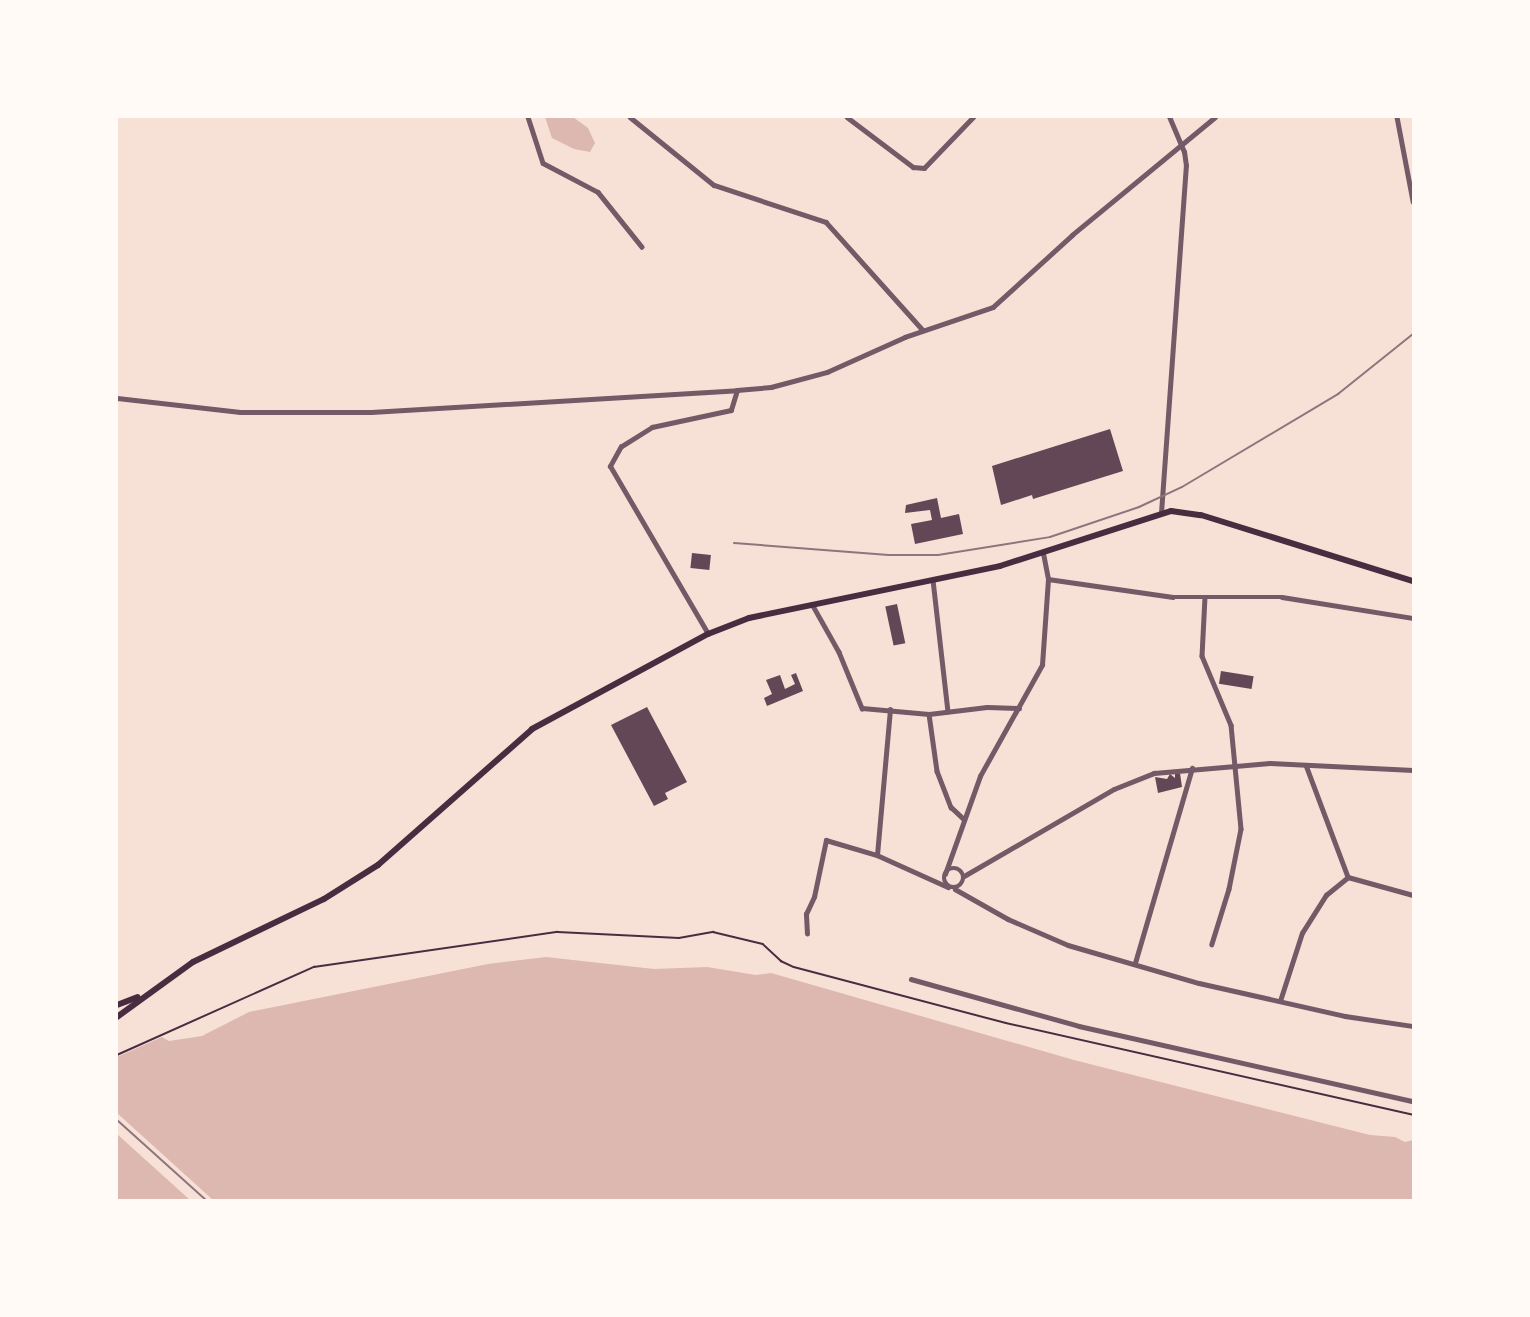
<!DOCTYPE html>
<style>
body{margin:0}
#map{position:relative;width:1530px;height:1317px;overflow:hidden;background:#f7e1d7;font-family:Raleway,sans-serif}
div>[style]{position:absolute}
.water>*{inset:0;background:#dcb8b0}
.pier>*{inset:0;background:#f7e1d7}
.building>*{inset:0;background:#644757;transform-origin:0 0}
.path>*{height:1.5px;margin:-0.75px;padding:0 0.75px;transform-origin:0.75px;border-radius:0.75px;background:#4a2c40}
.minor>*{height:4.5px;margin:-2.25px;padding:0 2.25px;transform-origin:2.25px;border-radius:2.25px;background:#755966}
.minor>.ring{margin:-2.25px;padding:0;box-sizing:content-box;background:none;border:4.5px solid #755966;border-radius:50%}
.tertiary>*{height:5px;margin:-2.5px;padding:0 2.5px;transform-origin:2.5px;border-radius:2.5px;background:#755966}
.secondary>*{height:6px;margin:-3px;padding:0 3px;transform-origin:3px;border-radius:3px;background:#4a2c40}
.rail>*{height:2px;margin:-1px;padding:0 1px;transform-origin:1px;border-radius:1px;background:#8f747c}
span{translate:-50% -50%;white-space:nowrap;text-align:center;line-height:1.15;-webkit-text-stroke:5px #fffaf5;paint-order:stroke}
.frame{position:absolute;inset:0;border:118px solid #fffaf5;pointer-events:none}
</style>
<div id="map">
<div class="water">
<i style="clip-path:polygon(545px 117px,573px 117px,588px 128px,595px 143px,590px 152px,574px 149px,552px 138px)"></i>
<i style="clip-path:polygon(546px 957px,654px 969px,707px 967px,756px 975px,771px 973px,1074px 1060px,1370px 1135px,1395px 1137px,1405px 1142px,1413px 1140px,1413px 1200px,117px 1200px,117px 1057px,162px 1037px,169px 1041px,202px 1036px,249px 1012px,488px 964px)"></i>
</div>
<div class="pier">
<i style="clip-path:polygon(117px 1113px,213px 1200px,190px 1200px,117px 1134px)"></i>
</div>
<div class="building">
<i style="clip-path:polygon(1110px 429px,1123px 471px,1033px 499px,1032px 495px,1001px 505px,992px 466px)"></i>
<i style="clip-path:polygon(937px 498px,941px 518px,959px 514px,963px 534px,915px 544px,911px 524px,932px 520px,930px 510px,905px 513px,906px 505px)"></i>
<i style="left:692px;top:553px;width:19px;height:15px;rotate:6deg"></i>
<i style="left:897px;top:604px;width:40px;height:12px;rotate:78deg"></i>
<i style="left:1221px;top:671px;width:33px;height:13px;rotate:9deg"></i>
<i style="clip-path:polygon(796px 673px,803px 691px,767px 706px,764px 698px,772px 694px,766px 680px,780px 675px,785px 689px,795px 684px,791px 675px)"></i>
<i style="clip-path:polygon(647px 707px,687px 782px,665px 793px,668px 799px,654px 806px,611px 725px)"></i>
<i style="clip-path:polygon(1180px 773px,1182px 787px,1158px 793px,1155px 777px,1167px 779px,1170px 774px,1175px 778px,1175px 774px)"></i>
</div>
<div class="path">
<i style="left:117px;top:1055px;width:216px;rotate:-24.1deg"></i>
<i style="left:314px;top:967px;width:246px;rotate:-8.2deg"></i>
<i style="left:558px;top:932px;width:121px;rotate:2.8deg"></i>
<i style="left:679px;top:938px;width:35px;rotate:-10deg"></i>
<i style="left:713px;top:932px;width:51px;rotate:13.5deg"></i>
<i style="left:763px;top:944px;width:25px;rotate:43deg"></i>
<i style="left:781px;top:961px;width:14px;rotate:25deg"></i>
<i style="left:794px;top:967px;width:219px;rotate:14.8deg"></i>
<i style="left:1006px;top:1023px;width:417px;rotate:12.7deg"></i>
</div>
<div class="minor">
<i style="left:528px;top:117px;width:48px;rotate:71.9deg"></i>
<i style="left:543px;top:163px;width:62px;rotate:27.8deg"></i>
<i style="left:598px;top:192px;width:70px;rotate:51.3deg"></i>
<i style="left:630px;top:117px;width:108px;rotate:39deg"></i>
<i style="left:714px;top:185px;width:118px;rotate:18.3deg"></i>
<i style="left:826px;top:222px;width:145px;rotate:48.1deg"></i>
<i style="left:847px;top:117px;width:83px;rotate:37.1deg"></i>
<i style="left:913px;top:167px;width:11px;rotate:5deg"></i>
<i style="left:924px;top:168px;width:71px;rotate:-46.1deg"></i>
<i style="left:1397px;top:117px;width:86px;rotate:79.2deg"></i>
<i style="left:737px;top:390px;width:34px;rotate:-5deg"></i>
<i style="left:771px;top:387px;width:58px;rotate:-15deg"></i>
<i style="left:827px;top:372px;width:85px;rotate:-24.2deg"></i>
<i style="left:905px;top:337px;width:93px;rotate:-18.8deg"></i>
<i style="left:993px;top:307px;width:107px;rotate:-42.3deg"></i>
<i style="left:1072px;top:235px;width:185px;rotate:-39.5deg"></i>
<i style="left:1161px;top:513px;width:348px;rotate:-85.9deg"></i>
<i style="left:1186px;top:166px;width:14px;rotate:-98deg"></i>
<i style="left:1184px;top:152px;width:38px;rotate:-113deg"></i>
<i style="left:1048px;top:579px;width:126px;rotate:8.2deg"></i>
<i style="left:1173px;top:597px;width:109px"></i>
<i style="left:1282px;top:597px;width:133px;rotate:9.1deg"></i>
<i style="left:933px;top:580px;width:132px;rotate:83.5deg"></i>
<i style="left:1205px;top:597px;width:59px;rotate:92.9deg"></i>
<i style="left:1202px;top:656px;width:75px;rotate:67.2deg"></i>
<i style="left:1231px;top:725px;width:104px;rotate:84.5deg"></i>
<i style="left:1241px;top:829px;width:61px;rotate:101.3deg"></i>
<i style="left:1229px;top:889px;width:58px;rotate:107.2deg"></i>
<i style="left:812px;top:604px;width:55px;rotate:60.6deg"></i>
<i style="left:839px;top:652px;width:61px;rotate:67.7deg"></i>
<i style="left:862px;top:708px;width:67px;rotate:5.1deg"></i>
<i style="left:929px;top:714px;width:58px;rotate:-6.9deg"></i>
<i style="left:987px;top:707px;width:32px;rotate:2deg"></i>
<i style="left:929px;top:714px;width:58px;rotate:82deg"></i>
<i style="left:937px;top:771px;width:39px;rotate:69deg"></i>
<i style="left:951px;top:807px;width:18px;rotate:43deg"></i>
<i style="left:1306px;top:765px;width:120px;rotate:69.4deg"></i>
<i style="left:877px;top:855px;width:146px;rotate:-84.9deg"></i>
<i class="ring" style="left:944px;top:868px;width:15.5px;height:15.5px"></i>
<i style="left:945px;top:874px;width:104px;rotate:-70.3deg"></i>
<i style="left:980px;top:776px;width:127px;rotate:-60.8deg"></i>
<i style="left:1042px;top:665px;width:86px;rotate:-86deg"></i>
<i style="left:1048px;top:579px;width:26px;rotate:-101deg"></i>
<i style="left:964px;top:876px;width:173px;rotate:-30.1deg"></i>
<i style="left:1114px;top:789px;width:43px;rotate:-21.8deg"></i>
<i style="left:1154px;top:773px;width:116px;rotate:-4.9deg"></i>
<i style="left:1270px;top:763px;width:143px;rotate:2.8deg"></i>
<i style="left:1348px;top:877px;width:67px;rotate:15.5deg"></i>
<i style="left:955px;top:889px;width:61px;rotate:29.5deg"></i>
<i style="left:1008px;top:919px;width:65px;rotate:23.4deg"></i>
<i style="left:1068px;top:945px;width:136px;rotate:16.2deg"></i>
<i style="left:1199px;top:983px;width:150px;rotate:12.7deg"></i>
<i style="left:1345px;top:1016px;width:69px;rotate:8.4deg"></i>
<i style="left:807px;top:934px;width:20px;rotate:-93deg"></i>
<i style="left:806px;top:914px;width:19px;rotate:-65deg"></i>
<i style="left:814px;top:897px;width:58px;rotate:-78.1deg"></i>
<i style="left:826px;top:840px;width:53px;rotate:16.4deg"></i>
<i style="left:877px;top:855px;width:78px;rotate:24.3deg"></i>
<i style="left:1135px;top:963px;width:203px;rotate:-73.7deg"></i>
<i style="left:911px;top:979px;width:174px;rotate:15.6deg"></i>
<i style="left:1079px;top:1026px;width:342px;rotate:12.7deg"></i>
<i style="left:1280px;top:1001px;width:71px;rotate:-72.1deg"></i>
<i style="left:1302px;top:933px;width:45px;rotate:-57.7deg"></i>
<i style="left:1326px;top:895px;width:28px;rotate:-39deg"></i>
</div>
<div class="tertiary">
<i style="left:117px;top:398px;width:124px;rotate:6.5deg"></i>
<i style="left:240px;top:412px;width:131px"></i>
<i style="left:371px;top:412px;width:367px;rotate:-3.4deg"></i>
<i style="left:737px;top:390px;width:21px;rotate:107deg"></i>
<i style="left:731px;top:410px;width:81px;rotate:167.9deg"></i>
<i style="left:652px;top:427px;width:36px;rotate:148deg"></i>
<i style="left:621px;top:446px;width:23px;rotate:119deg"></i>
<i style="left:610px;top:466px;width:194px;rotate:59.7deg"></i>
</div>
<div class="secondary">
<i style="left:117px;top:1005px;width:22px;rotate:-21deg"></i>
<i style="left:117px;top:1017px;width:94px;rotate:-35.9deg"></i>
<i style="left:193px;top:962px;width:145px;rotate:-25.7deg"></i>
<i style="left:324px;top:899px;width:64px;rotate:-32.2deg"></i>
<i style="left:378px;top:865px;width:205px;rotate:-41.4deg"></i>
<i style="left:532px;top:729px;width:200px;rotate:-28.4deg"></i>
<i style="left:708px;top:634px;width:44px;rotate:-21.3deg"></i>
<i style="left:749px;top:618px;width:256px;rotate:-11.7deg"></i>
<i style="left:1000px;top:566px;width:180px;rotate:-17.8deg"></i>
<i style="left:1171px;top:511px;width:30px;rotate:8deg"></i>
<i style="left:1201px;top:515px;width:222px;rotate:17.3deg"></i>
</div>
<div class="rail">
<i style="left:734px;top:543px;width:155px;rotate:4.4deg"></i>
<i style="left:889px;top:555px;width:49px"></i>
<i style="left:938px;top:555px;width:113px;rotate:-9.1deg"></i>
<i style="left:1050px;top:537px;width:94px;rotate:-18.6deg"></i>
<i style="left:1139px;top:507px;width:47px;rotate:-24.9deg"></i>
<i style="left:1182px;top:487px;width:182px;rotate:-30.8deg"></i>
<i style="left:1338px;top:394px;width:96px;rotate:-38.7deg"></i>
<i style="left:117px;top:1120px;width:120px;rotate:42deg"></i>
</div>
<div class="frame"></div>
</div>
